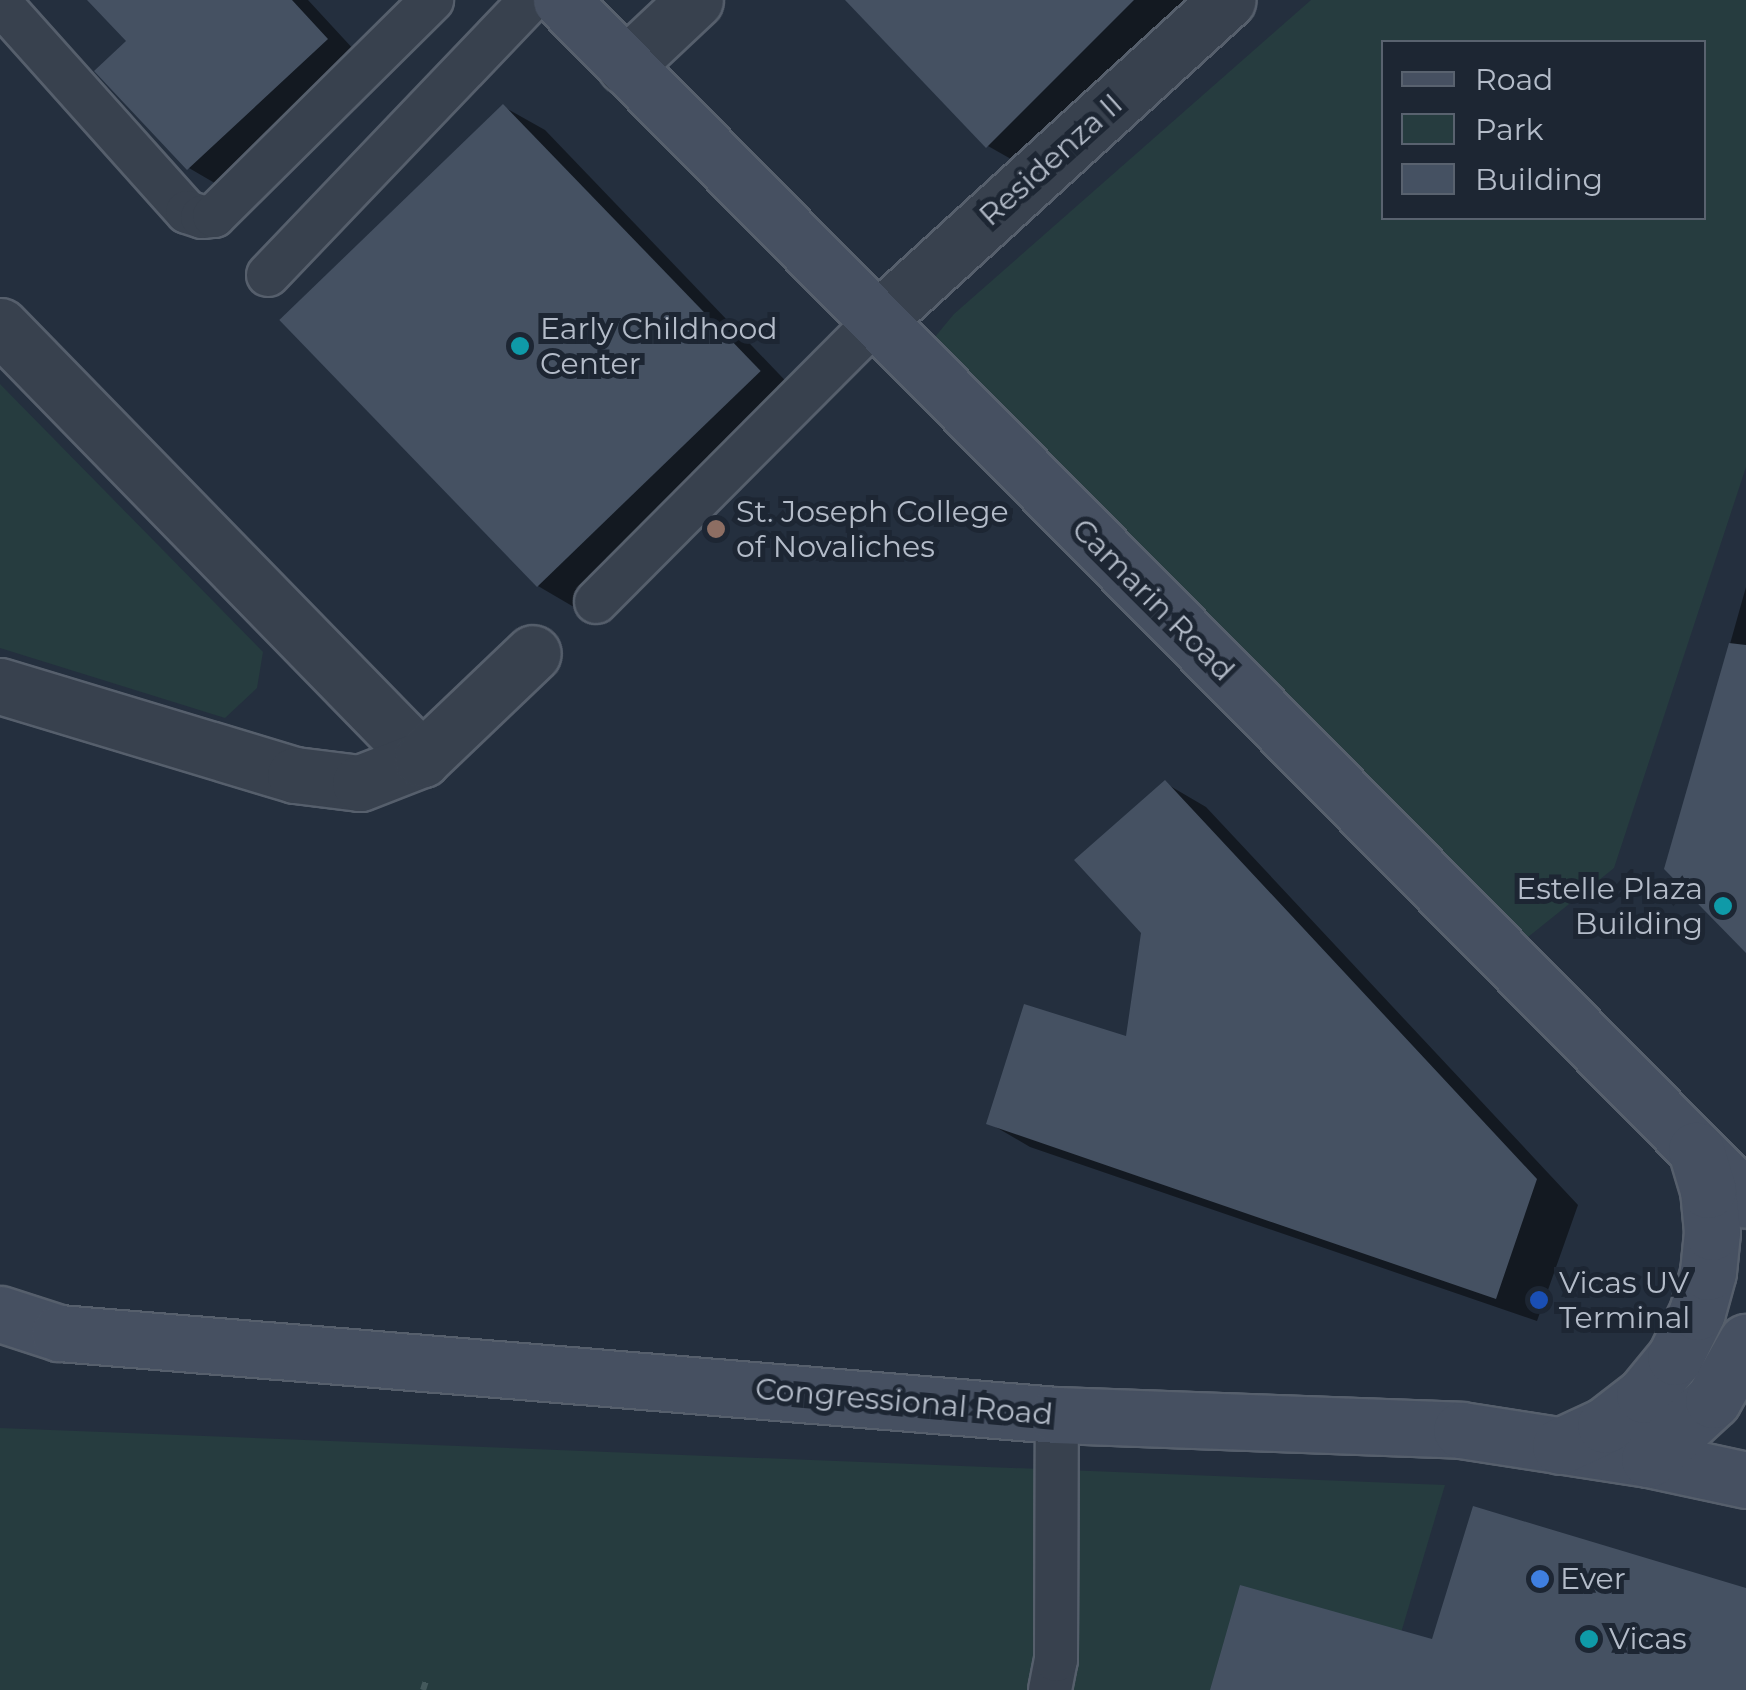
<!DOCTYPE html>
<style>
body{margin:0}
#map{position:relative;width:1746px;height:1690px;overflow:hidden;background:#242f3e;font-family:Montserrat,sans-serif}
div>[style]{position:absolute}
.green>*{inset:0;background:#263c3f}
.shadow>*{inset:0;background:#0007}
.building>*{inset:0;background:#455162;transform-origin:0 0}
.path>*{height:6px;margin-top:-3px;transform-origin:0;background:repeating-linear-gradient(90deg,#44595c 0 8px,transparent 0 16px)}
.roads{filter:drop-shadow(2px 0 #565f6c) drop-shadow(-2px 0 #565f6c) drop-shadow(0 2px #565f6c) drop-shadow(0 -2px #565f6c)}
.lane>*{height:42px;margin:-21px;padding:0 21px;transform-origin:21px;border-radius:21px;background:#38414e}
.street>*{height:55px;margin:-27.5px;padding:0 27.5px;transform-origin:27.5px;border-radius:27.5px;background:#38414e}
.secondary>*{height:55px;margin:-27.5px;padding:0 27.5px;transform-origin:27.5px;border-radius:27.5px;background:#465061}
.dots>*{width:28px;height:28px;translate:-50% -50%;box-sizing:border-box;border:5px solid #1d2633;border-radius:50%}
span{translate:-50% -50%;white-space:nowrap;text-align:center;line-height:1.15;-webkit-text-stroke:10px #1d2633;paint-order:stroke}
.street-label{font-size:30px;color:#b4bcc9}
.poi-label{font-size:30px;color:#b4bcc9}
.left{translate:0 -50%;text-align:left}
.right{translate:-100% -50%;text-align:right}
.legend{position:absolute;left:1381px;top:40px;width:325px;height:180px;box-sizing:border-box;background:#1d2633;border:2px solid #59626f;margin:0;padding:12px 18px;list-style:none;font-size:30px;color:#b4bcc9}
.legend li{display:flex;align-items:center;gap:20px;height:50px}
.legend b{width:50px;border:2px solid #59626f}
</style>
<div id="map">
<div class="green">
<i style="clip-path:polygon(evenodd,1311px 0,1746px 0,1746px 467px,1614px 868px,1517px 946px,925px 349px,954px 314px,1311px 0,1384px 42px,1704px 42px,1704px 218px,1384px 218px,1384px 42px)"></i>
<i style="clip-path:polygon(0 384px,263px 652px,257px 688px,225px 718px,0 648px)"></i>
<i style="clip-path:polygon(0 1428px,1445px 1485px,1384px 1690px,0 1690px)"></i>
</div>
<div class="shadow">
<i style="clip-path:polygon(97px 0,308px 0,367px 64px,230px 192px,189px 168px,130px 42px)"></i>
<i style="clip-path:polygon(849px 0,1214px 0,1039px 175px,988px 146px)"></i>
<i style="clip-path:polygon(504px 107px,545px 130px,800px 396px,579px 610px,538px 586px)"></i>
<i style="clip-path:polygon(1746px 587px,1746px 949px,1667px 868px)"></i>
<i style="clip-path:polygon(1165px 783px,1206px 807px,1578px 1205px,1537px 1321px,1030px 1147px,989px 1123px,1128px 1040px)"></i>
</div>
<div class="building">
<i style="clip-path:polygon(87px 0,292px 0,328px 39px,187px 170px,94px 71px,126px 41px)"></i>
<i style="clip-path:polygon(845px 0,1134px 0,986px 148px)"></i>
<i style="left:503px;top:104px;width:371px;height:311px;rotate:46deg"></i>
<i style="clip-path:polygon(1729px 643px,1746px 645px,1746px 953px,1664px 869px)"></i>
<i style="clip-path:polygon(1165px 780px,1537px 1179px,1496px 1299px,986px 1124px,1024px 1004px,1126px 1036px,1141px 933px,1074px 860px)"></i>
<i style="clip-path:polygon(1473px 1506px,1746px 1588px,1746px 1690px,1210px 1690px,1240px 1585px,1432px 1639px)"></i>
</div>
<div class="path">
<i style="left:423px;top:1690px;width:9px;rotate:-72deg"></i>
</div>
<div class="roads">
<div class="lane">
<i style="left:0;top:3px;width:280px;rotate:48.2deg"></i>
<i style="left:187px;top:212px;width:16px;rotate:18deg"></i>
<i style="left:202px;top:217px;width:12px;rotate:-5deg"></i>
<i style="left:214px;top:216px;width:307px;rotate:-44.7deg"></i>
<i style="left:268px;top:275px;width:381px;rotate:-46.3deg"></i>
<i style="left:596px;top:602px;width:397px;rotate:-45.1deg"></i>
<i style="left:1050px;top:1690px;width:31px;rotate:-79deg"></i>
<i style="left:1056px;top:1660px;width:245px;rotate:-89.8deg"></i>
</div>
<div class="street">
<i style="left:625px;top:66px;width:96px;rotate:-43.3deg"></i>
<i style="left:876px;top:321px;width:476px;rotate:-42.4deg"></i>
<i style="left:0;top:326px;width:605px;rotate:45.74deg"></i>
<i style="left:0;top:686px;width:308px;rotate:16.8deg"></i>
<i style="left:295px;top:775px;width:65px;rotate:7deg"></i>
<i style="left:360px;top:783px;width:66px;rotate:-21.2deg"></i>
<i style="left:422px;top:759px;width:153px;rotate:-43.7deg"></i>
</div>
<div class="secondary">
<i style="left:561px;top:0;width:1686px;rotate:45.36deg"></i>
<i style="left:0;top:1314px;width:62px;rotate:17.9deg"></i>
<i style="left:59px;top:1333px;width:1001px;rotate:4.7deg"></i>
<i style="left:1057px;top:1415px;width:404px;rotate:2.1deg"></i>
<i style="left:1461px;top:1430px;width:190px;rotate:8.8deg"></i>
<i style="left:1649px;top:1459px;width:99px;rotate:12.2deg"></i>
<i style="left:1560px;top:1446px;width:50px;rotate:-25deg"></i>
<i style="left:1605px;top:1425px;width:49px;rotate:-37.6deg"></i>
<i style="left:1644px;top:1395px;width:49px;rotate:-50.8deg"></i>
<i style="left:1675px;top:1357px;width:50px;rotate:-63.9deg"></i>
<i style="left:1697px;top:1312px;width:41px;rotate:-74.6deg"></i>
<i style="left:1708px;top:1272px;width:40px;rotate:-84.3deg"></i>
<i style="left:1712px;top:1232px;width:42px;rotate:-95.4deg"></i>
<i style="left:1708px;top:1190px;width:42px;rotate:-106.7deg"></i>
<i style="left:1649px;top:1459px;width:87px;rotate:-42.7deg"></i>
<i style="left:1713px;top:1400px;width:67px;rotate:-60.4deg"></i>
</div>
</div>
<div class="dots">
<i style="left:520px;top:346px;background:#0f9aa8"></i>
<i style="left:716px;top:529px;background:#8d6e63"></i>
<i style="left:1723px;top:906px;background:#0f9aa8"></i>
<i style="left:1539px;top:1300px;background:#1a4fb4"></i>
<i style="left:1540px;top:1579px;background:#3f7fe0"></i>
<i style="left:1589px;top:1639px;background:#0f9aa8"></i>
</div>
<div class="street-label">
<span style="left:1051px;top:160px;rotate:-42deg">Residenza II</span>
<span style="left:1153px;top:600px;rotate:45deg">Camarin Road</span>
<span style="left:904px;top:1402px;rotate:5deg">Congressional Road</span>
</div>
<div class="poi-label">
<span class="left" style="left:540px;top:346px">Early Childhood<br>Center</span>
<span class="left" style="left:736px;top:529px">St. Joseph College<br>of Novaliches</span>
<span class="right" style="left:1703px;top:906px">Estelle Plaza<br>Building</span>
<span class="left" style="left:1559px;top:1300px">Vicas UV<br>Terminal</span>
<span class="left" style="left:1560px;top:1579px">Ever</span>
<span class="left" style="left:1609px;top:1639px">Vicas</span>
</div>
<ul class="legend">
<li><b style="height:12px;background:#465061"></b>Road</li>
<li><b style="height:28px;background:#263c3f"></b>Park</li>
<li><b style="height:28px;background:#455162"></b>Building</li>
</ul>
</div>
